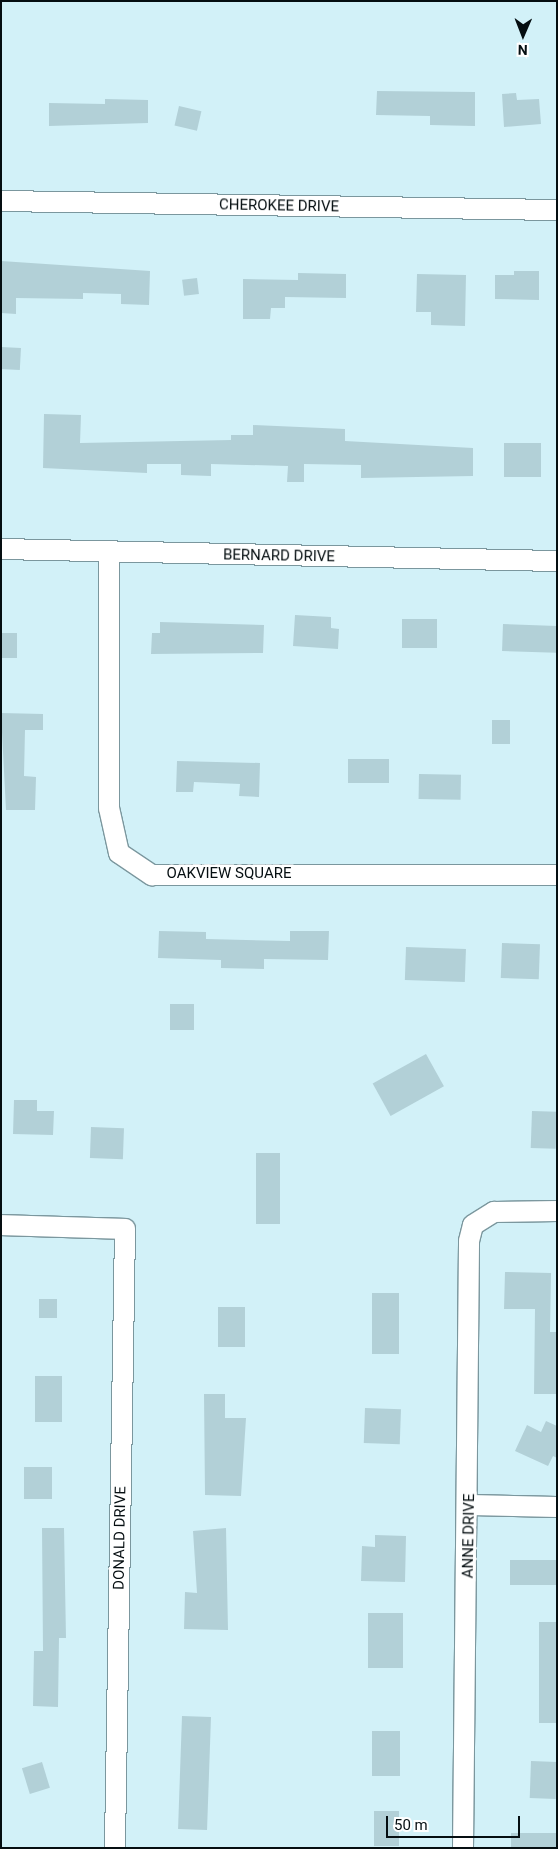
<!DOCTYPE html>
<style>
body{margin:0}
#map{position:relative;width:558px;height:1849px;overflow:hidden;background:#d2f1f8;font-family:Roboto,sans-serif}
div>[style]{position:absolute}
.building>*{inset:0;background:#b2d0d7;transform-origin:0 0}
.roads{filter:drop-shadow(1px 0 #7b979e) drop-shadow(-1px 0 #7b979e) drop-shadow(0 1px #7b979e) drop-shadow(0 -1px #7b979e)}
.street>*{height:20px;margin:-10px;padding:0 10px;transform-origin:10px;border-radius:10px;background:#fff}
span{translate:-50% -50%;white-space:nowrap;text-align:center;line-height:1.15;-webkit-text-stroke:5px #fff;paint-order:stroke}
.street-label{font-size:15px;color:#050e11}
.frame{position:absolute;inset:0;border:2px solid #050e11;pointer-events:none}
.north{position:absolute;left:498px;top:10px;width:50px;height:50px;-webkit-text-stroke:4px #fff;paint-order:stroke;rotate:181deg;font-size:14px;font-weight:700;line-height:20px;text-align:center;color:#050e11}
.north::after{content:'';display:block;margin:auto;width:18px;height:22px;background:#050e11;clip-path:polygon(50% 0,100% 100%,50% 72%,0 100%)}
.scale{position:absolute;left:386px;top:1816px;width:134px;height:22px;box-sizing:border-box;border:2px solid #050e11;border-top:0;padding-left:6px;font-size:15px;line-height:18px;white-space:nowrap;color:#050e11;-webkit-text-stroke:4px #fff;paint-order:stroke}
</style>
<div id="map">
<div class="building">
<i style="clip-path:polygon(377px 91px,475px 92px,475px 126px,430px 125px,430px 116px,376px 115px)"></i>
<i style="clip-path:polygon(516px 93px,517px 100px,539px 99px,541px 124px,504px 127px,502px 94px)"></i>
<i style="clip-path:polygon(105px 99px,148px 100px,148px 123px,49px 126px,49px 103px,105px 104px)"></i>
<i style="left:179px;top:106px;width:23px;height:20px;rotate:13deg"></i>
<i style="clip-path:polygon(1px 261px,150px 271px,149px 305px,121px 304px,121px 294px,83px 293px,83px 299px,16px 298px,16px 314px,1px 313px)"></i>
<i style="clip-path:polygon(514px 271px,539px 271px,539px 300px,495px 299px,495px 275px,514px 275px)"></i>
<i style="clip-path:polygon(298px 273px,346px 274px,346px 298px,285px 297px,285px 308px,271px 308px,270px 319px,243px 319px,243px 279px,298px 280px)"></i>
<i style="clip-path:polygon(417px 274px,466px 275px,465px 326px,431px 325px,431px 312px,416px 312px)"></i>
<i style="left:197px;top:278px;width:16px;height:15px;rotate:83deg"></i>
<i style="left:1px;top:347px;width:20px;height:22px;rotate:3deg"></i>
<i style="clip-path:polygon(44px 414px,81px 415px,80px 443px,231px 440px,231px 435px,253px 435px,253px 425px,345px 429px,345px 441px,473px 448px,473px 476px,361px 478px,361px 465px,304px 464px,304px 482px,287px 482px,288px 466px,211px 464px,211px 476px,181px 475px,181px 464px,147px 464px,147px 473px,43px 468px)"></i>
<i style="left:504px;top:443px;width:37px;height:34px"></i>
<i style="clip-path:polygon(295px 615px,331px 617px,331px 628px,339px 629px,338px 649px,293px 646px)"></i>
<i style="left:402px;top:619px;width:35px;height:29px"></i>
<i style="clip-path:polygon(160px 622px,264px 625px,263px 653px,151px 654px,152px 633px,160px 633px)"></i>
<i style="left:503px;top:624px;width:54px;height:27px;rotate:2deg"></i>
<i style="left:1px;top:633px;width:16px;height:25px"></i>
<i style="clip-path:polygon(1px 713px,43px 714px,43px 730px,25px 730px,24px 776px,36px 777px,35px 810px,6px 810px)"></i>
<i style="left:492px;top:720px;width:18px;height:24px"></i>
<i style="left:348px;top:759px;width:41px;height:24px"></i>
<i style="clip-path:polygon(177px 761px,260px 763px,259px 797px,239px 796px,240px 784px,194px 782px,193px 792px,176px 792px)"></i>
<i style="left:419px;top:774px;width:42px;height:25px;rotate:1deg"></i>
<i style="clip-path:polygon(159px 931px,206px 932px,206px 939px,290px 941px,290px 931px,329px 931px,328px 960px,264px 959px,264px 969px,221px 968px,221px 960px,158px 958px)"></i>
<i style="left:502px;top:943px;width:38px;height:35px;rotate:2deg"></i>
<i style="left:406px;top:947px;width:60px;height:33px;rotate:2deg"></i>
<i style="left:170px;top:1004px;width:24px;height:26px"></i>
<i style="left:426px;top:1054px;width:37px;height:61px;rotate:61deg"></i>
<i style="clip-path:polygon(14px 1100px,37px 1100px,37px 1111px,54px 1111px,53px 1135px,13px 1134px)"></i>
<i style="left:532px;top:1111px;width:25px;height:37px;rotate:2deg"></i>
<i style="left:91px;top:1127px;width:33px;height:31px;rotate:2deg"></i>
<i style="left:256px;top:1153px;width:24px;height:71px"></i>
<i style="clip-path:polygon(505px 1272px,551px 1273px,550px 1332px,557px 1332px,557px 1394px,534px 1394px,535px 1309px,504px 1309px)"></i>
<i style="left:372px;top:1293px;width:27px;height:61px"></i>
<i style="left:39px;top:1299px;width:18px;height:19px"></i>
<i style="left:218px;top:1307px;width:27px;height:40px"></i>
<i style="left:35px;top:1376px;width:27px;height:46px"></i>
<i style="clip-path:polygon(204px 1394px,225px 1394px,225px 1418px,246px 1418px,241px 1496px,205px 1495px)"></i>
<i style="left:365px;top:1408px;width:36px;height:35px;rotate:2deg"></i>
<i style="clip-path:polygon(546px 1421px,557px 1426px,557px 1458px,553px 1456px,548px 1466px,515px 1451px,527px 1425px,541px 1432px)"></i>
<i style="left:24px;top:1467px;width:28px;height:32px"></i>
<i style="clip-path:polygon(42px 1528px,64px 1528px,66px 1638px,59px 1638px,58px 1707px,33px 1706px,34px 1651px,43px 1651px)"></i>
<i style="clip-path:polygon(226px 1528px,228px 1630px,184px 1629px,185px 1592px,197px 1593px,193px 1531px)"></i>
<i style="clip-path:polygon(375px 1535px,406px 1536px,405px 1582px,361px 1581px,362px 1546px,375px 1547px)"></i>
<i style="left:510px;top:1560px;width:47px;height:25px"></i>
<i style="left:368px;top:1613px;width:35px;height:55px"></i>
<i style="left:539px;top:1622px;width:18px;height:101px"></i>
<i style="left:182px;top:1716px;width:29px;height:113px;rotate:2deg"></i>
<i style="left:372px;top:1731px;width:28px;height:45px"></i>
<i style="left:531px;top:1761px;width:26px;height:37px;rotate:2deg"></i>
<i style="left:42px;top:1762px;width:27px;height:21px;rotate:73deg"></i>
<i style="left:374px;top:1811px;width:25px;height:35px"></i>
<i style="left:511px;top:1833px;width:46px;height:15px"></i>
</div>
<div class="roads">
<div class="street">
<i style="left:1px;top:201px;width:556px;rotate:0.93deg"></i>
<i style="left:1px;top:549px;width:556px;rotate:1.24deg"></i>
<i style="left:109px;top:553px;width:255px;rotate:90deg"></i>
<i style="left:109px;top:808px;width:46px;rotate:77.5deg"></i>
<i style="left:119px;top:853px;width:40px;rotate:34deg"></i>
<i style="left:152px;top:875px;width:405px"></i>
<i style="left:1px;top:1225px;width:124px;rotate:1.8deg"></i>
<i style="left:125px;top:1229px;width:619px;rotate:90.93deg"></i>
<i style="left:470px;top:1505px;width:87px;rotate:1.3deg"></i>
<i style="left:463px;top:1848px;width:607px;rotate:-89.43deg"></i>
<i style="left:469px;top:1241px;width:16px;rotate:-76deg"></i>
<i style="left:473px;top:1225px;width:25px;rotate:-32deg"></i>
<i style="left:494px;top:1212px;width:63px;rotate:-0.9deg"></i>
</div>
</div>
<div class="street-label">
<span style="left:279px;top:206px;rotate:1deg">CHEROKEE DRIVE</span>
<span style="left:279px;top:556px;rotate:1deg">BERNARD DRIVE</span>
<span style="left:229px;top:874px">OAKVIEW SQUARE</span>
<span style="left:469px;top:1536px;rotate:-89deg">ANNE DRIVE</span>
<span style="left:120px;top:1538px;rotate:-89deg">DONALD DRIVE</span>
</div>
<div class="frame"></div>
<div class="north">N</div>
<div class="scale">50 m</div>
</div>
